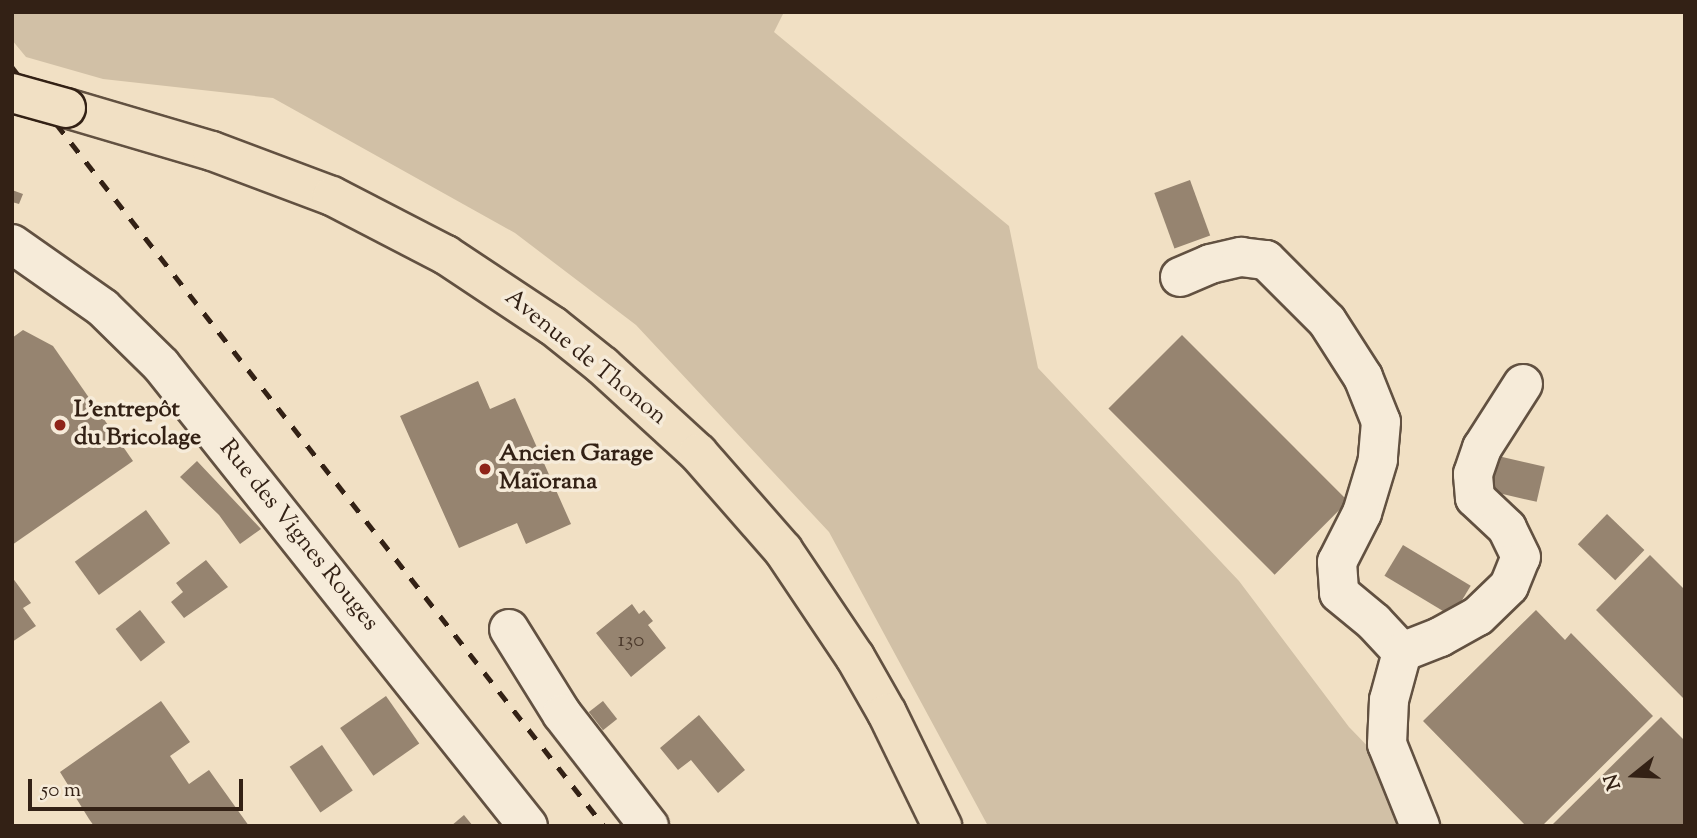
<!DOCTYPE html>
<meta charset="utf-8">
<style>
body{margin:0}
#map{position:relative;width:1697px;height:838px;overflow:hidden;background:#f1e0c4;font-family:"Sorts Mill Goudy",serif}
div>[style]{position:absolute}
.green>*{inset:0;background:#d1c0a6}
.building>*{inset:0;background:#968470;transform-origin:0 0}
.roads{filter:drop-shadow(2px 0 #625141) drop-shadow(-2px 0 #625141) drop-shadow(0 2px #625141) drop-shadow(0 -2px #625141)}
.minor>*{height:38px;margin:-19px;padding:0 19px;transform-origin:19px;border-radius:19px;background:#f6ebd9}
.major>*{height:38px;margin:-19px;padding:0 19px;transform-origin:19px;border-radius:19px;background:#f1e0c4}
.rail>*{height:5px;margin-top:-2.5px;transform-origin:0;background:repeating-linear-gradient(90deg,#332115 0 12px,transparent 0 24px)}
.bridges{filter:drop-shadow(2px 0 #332115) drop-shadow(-2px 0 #332115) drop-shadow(0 2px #332115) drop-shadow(0 -2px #332115)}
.major-bridge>*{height:38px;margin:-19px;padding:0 19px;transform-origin:19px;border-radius:19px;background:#f1e0c4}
.dots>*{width:19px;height:19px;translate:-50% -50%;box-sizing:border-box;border:4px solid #f6ebd9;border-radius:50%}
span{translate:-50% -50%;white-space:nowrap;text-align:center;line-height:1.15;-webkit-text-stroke:7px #f6ebd9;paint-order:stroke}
.number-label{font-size:21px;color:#4c3a2c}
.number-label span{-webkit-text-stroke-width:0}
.street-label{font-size:24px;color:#332115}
.poi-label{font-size:24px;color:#332115;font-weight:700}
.left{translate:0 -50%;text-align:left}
.frame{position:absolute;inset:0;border:14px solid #332115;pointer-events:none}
.north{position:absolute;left:1599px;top:740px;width:70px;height:70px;-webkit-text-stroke:5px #f6ebd9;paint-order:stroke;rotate:252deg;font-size:19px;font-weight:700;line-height:28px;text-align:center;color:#332115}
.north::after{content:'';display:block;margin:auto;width:24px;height:32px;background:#332115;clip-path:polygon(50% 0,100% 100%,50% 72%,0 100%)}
.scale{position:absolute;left:28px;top:779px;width:215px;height:32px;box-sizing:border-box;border:4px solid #332115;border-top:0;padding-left:9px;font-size:21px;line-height:24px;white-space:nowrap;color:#332115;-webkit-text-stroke:5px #f6ebd9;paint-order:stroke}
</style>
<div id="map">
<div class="green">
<i style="clip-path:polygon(12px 12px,784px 12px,774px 32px,1009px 226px,1038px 368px,1239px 581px,1349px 727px,1445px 826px,988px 826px,829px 532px,636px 325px,515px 233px,273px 98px,103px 79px,26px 57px,12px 40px)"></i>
</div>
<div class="building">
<i style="left:1190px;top:180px;width:59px;height:38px;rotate:70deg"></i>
<i style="clip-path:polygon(12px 190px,23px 194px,19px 204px,12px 202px)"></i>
<i style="clip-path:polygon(23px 330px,53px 346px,133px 461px,12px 545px,12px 338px)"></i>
<i style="left:1182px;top:335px;width:235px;height:104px;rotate:45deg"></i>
<i style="clip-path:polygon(478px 381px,490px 409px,515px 398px,571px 524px,526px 544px,517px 523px,459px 548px,400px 416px)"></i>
<i style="left:1498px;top:456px;width:48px;height:36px;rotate:13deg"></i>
<i style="clip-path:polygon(197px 461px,261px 529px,240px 544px,219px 515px,180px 477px)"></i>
<i style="left:146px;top:510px;width:41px;height:88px;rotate:54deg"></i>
<i style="left:1607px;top:514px;width:52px;height:42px;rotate:44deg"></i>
<i style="left:1403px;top:545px;width:79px;height:36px;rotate:31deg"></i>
<i style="clip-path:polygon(1650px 555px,1685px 590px,1685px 700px,1596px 610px)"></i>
<i style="clip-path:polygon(206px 560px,228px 587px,184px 618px,171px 602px,183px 592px,176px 583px)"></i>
<i style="clip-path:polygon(12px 577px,31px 603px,23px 608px,36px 626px,12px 642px)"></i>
<i style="clip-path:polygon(632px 604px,639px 614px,644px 610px,653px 621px,648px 625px,666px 648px,631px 677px,596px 633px)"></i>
<i style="left:140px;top:610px;width:41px;height:31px;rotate:52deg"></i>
<i style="clip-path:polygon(1536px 610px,1565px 640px,1571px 633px,1653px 716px,1542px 826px,1526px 826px,1423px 721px)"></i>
<i style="left:386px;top:696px;width:58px;height:56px;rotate:55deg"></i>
<i style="clip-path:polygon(161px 701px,190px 742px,170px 756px,189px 784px,209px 770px,249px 826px,94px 826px,89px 819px,60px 772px)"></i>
<i style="left:603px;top:701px;width:23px;height:18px;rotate:52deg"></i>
<i style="clip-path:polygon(699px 715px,745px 770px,718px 793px,691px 760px,678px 770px,660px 748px)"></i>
<i style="clip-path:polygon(1661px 717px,1685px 741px,1685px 826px,1551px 826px)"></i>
<i style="left:322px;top:745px;width:55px;height:39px;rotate:56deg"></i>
<i style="clip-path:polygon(464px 815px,473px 826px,451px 826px)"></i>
</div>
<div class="roads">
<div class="minor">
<i style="left:12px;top:244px;width:111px;rotate:35.1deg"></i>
<i style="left:103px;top:308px;width:81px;rotate:44.5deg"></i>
<i style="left:161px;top:365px;width:589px;rotate:51.48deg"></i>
<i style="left:1180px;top:277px;width:33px;rotate:-23deg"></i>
<i style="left:1210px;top:264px;width:32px;rotate:-13deg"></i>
<i style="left:1241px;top:257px;width:25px;rotate:7deg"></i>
<i style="left:1266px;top:260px;width:86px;rotate:45deg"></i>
<i style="left:1327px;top:321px;width:67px;rotate:57.3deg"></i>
<i style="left:1363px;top:377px;width:48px;rotate:68.2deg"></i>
<i style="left:1381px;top:422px;width:38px;rotate:95deg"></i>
<i style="left:1378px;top:460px;width:55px;rotate:106.8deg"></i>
<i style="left:1362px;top:513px;width:55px;rotate:117deg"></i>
<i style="left:1337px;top:562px;width:31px;rotate:86deg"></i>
<i style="left:1339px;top:593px;width:45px;rotate:39.6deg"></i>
<i style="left:1374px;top:622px;width:41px;rotate:47deg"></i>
<i style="left:509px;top:629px;width:100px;rotate:58.1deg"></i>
<i style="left:562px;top:714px;width:142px;rotate:52.2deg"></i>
<i style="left:1420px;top:826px;width:88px;rotate:-111.9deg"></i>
<i style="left:1387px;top:744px;width:44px;rotate:-87.4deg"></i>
<i style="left:1389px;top:700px;width:50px;rotate:-74.8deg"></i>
<i style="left:1402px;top:652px;width:41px;rotate:-21.5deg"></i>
<i style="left:1440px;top:637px;width:43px;rotate:-28.9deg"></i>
<i style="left:1478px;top:616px;width:43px;rotate:-44.1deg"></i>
<i style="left:1509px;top:586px;width:31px;rotate:-68deg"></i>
<i style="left:1521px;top:557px;width:32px;rotate:-116deg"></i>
<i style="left:1507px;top:528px;width:44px;rotate:-136.8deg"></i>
<i style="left:1475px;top:498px;width:24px;rotate:-95deg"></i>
<i style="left:1473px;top:474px;width:28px;rotate:-71deg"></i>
<i style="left:1482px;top:448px;width:76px;rotate:-57.4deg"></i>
</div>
<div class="major">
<i style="left:66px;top:108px;width:152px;rotate:16.4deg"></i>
<i style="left:212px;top:151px;width:128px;rotate:20.6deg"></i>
<i style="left:332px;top:196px;width:128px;rotate:27.4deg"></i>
<i style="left:446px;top:255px;width:128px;rotate:33.6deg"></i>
<i style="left:553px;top:326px;width:64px;rotate:38.7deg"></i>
<i style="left:603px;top:366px;width:129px;rotate:42.5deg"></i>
<i style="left:698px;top:453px;width:129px;rotate:48.8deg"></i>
<i style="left:783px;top:550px;width:129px;rotate:56.1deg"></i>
<i style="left:855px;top:657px;width:64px;rotate:60.3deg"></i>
<i style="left:887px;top:713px;width:126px;rotate:64deg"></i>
</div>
</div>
<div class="rail">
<i style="left:12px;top:67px;width:963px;rotate:52.05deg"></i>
</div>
<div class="bridges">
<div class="major-bridge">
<i style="left:12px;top:93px;width:56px;rotate:15.5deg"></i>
</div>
</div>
<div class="dots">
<i style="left:60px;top:425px;background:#8f2418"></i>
<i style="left:485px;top:469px;background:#8f2418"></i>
</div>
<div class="number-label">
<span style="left:631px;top:641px">130</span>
</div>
<div class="street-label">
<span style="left:585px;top:358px;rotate:39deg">Avenue de Thonon</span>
<span style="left:298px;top:536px;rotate:51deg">Rue des Vignes Rouges</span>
</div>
<div class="poi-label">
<span class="left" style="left:74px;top:425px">L'entrepôt<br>du Bricolage</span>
<span class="left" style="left:499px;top:469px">Ancien Garage<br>Maïorana</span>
</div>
<div class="frame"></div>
<div class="north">N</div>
<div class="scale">50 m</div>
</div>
